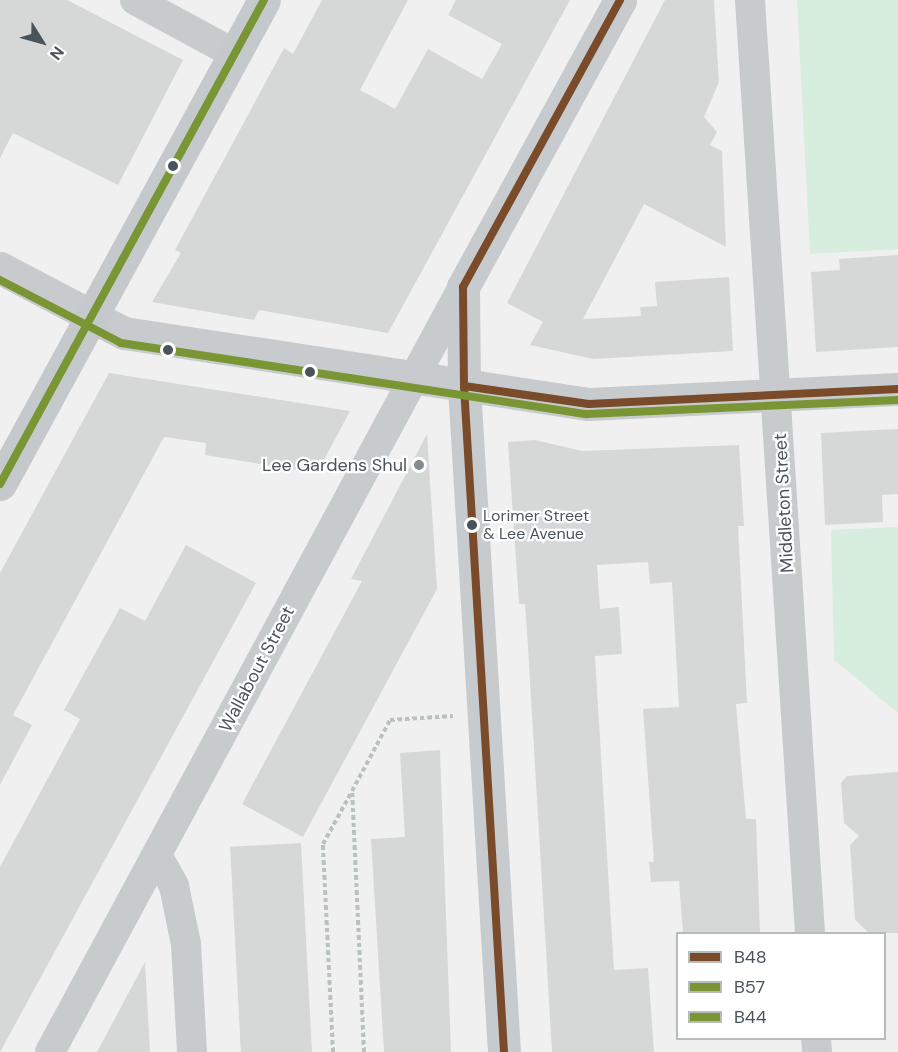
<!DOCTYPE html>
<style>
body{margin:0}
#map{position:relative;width:898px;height:1052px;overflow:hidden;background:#f0f0f0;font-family:"DM Sans",sans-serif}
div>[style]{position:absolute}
.green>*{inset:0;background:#d7eddd}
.building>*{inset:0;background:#d6d8d8;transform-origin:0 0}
.path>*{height:4px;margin-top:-2px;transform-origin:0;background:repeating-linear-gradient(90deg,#b9c2be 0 4.5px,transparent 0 7.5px)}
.minor>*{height:30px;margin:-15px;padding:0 15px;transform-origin:15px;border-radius:15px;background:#c8cbcb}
.secondary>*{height:33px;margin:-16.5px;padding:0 16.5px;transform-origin:16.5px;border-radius:16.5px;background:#c8cbcd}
.primary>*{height:33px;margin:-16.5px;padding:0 16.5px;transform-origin:16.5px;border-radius:16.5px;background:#c6c9cb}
.bus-1>*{height:8px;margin:-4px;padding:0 4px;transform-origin:4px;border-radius:4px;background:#7a4b2a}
.bus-2>*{height:8px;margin:-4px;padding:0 4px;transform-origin:4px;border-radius:4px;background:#799534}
.bus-3>*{height:8px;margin:-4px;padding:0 4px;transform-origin:4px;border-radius:4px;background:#799534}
.dots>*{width:16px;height:16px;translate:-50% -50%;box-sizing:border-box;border:3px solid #fff;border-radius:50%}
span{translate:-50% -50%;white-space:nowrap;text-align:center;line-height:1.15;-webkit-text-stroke:4.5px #fff;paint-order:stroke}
.bus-label{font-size:16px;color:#49545a}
.left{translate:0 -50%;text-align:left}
.poi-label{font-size:18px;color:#49545a}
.right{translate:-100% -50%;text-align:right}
.street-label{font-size:18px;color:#49545a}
.legend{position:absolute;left:676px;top:932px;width:210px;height:108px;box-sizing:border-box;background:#fff;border:2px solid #b6bbbd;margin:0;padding:8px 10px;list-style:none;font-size:18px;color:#49545a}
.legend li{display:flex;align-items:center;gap:12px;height:30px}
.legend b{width:30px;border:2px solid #b6bbbd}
.north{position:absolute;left:12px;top:12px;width:60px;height:60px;-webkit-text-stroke:4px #fff;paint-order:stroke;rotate:127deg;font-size:16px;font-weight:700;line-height:24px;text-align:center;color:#49545a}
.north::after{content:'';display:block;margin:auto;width:21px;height:27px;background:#49545a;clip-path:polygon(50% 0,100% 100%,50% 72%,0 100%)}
</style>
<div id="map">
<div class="green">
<i style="clip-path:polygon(797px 0,898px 0,898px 249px,810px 254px)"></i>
<i style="clip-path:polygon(898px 527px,898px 713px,834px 660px,831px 530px)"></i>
</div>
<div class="building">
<i style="clip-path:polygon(0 0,67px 0,183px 60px,118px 185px,13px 133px,0 158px)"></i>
<i style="clip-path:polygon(322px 0,408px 0,360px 90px,395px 109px,428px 49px,482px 79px,502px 44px,448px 15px,456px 0,570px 0,388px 333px,259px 310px,254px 320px,152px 302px,181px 253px,175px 250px,284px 48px,293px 54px)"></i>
<i style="clip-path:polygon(665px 0,714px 0,719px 82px,704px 117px,717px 132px,710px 145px,722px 151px,726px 247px,644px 204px,583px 319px,641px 316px,640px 307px,657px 306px,655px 282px,729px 277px,733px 351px,593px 359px,530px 345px,543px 322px,507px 303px)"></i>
<i style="clip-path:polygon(898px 255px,898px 347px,816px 352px,811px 272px,840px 270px,839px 259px)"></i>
<i style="clip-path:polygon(109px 373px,350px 411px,317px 473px,205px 455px,206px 443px,164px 437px,13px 715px,32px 725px,0 785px,0 573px)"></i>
<i style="clip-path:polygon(898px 429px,898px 494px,882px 495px,883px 522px,825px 525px,821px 433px)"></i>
<i style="clip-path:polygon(427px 434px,437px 589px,303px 837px,242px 804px,362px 581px,351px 579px)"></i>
<i style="clip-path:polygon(535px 440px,582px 451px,739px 445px,744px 526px,738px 526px,747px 703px,736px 704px,746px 819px,756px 819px,760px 933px,683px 933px,679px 881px,651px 882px,649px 862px,654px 862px,643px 709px,679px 707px,672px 582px,650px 584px,648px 562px,597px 565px,600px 609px,619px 607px,622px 654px,595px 656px,614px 970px,648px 968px,654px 1052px,552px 1052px,527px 631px,525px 604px,519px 604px,508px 442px)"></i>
<i style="clip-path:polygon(186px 545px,256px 583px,0 1052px,0 867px,80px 719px,64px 710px,120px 608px,145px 621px)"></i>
<i style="clip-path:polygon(440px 750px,451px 1052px,384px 1052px,371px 839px,405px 837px,400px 753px)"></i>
<i style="clip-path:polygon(898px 772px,898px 933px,869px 933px,855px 920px,850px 845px,859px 836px,844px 823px,841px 783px,847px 776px)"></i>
<i style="left:301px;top:843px;width:209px;height:71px;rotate:87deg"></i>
<i style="clip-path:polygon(145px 962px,150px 1052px,97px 1052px)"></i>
</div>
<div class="path">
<i style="left:333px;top:1052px;width:208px;rotate:-92.8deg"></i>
<i style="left:323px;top:844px;width:58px;rotate:-61.2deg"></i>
<i style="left:364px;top:1052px;width:261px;rotate:-92.6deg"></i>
<i style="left:352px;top:791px;width:81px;rotate:-61.8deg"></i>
<i style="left:390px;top:720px;width:63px;rotate:-3.6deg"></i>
</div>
<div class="minor">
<i style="left:135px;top:0;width:114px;rotate:28.4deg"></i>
<i style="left:750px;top:0;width:936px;rotate:86.32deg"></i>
<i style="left:157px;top:855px;width:35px;rotate:61deg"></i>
<i style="left:174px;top:886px;width:59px;rotate:78.3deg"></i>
<i style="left:186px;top:944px;width:108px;rotate:86.8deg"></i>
<i style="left:816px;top:1038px;width:14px;rotate:86deg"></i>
<i style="left:50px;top:1052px;width:869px;rotate:-61.64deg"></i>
</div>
<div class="secondary">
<i style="left:0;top:268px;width:140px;rotate:27.7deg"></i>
<i style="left:124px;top:333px;width:470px;rotate:8.7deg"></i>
<i style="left:589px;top:404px;width:309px;rotate:-2.8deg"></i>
<i style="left:504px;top:1052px;width:667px;rotate:-93.44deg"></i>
<i style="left:464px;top:386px;width:99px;rotate:-90.6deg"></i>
<i style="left:463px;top:287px;width:327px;rotate:-61.3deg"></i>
</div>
<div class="primary">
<i style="left:0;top:484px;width:551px;rotate:-61.39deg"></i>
</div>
<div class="bus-1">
<i style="left:464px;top:386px;width:126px;rotate:8.2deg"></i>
<i style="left:589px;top:404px;width:309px;rotate:-2.8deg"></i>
<i style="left:504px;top:1052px;width:667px;rotate:-93.44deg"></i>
<i style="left:464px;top:386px;width:99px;rotate:-90.6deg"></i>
<i style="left:463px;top:287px;width:327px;rotate:-61.3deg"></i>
</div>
<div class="bus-2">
<i style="left:0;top:484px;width:551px;rotate:-61.39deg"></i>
</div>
<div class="bus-3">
<i style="left:0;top:280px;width:136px;rotate:27.5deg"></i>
<i style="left:121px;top:343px;width:471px;rotate:8.7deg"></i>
<i style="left:587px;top:414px;width:311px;rotate:-2.6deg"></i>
</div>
<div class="dots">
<i style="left:173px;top:166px;background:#49545a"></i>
<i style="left:168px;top:350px;background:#49545a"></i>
<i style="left:310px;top:372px;background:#49545a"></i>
<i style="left:419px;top:465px;background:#838b8e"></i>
<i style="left:472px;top:525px;background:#49545a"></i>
</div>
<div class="bus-label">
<span class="left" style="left:483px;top:525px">Lorimer Street<br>&amp; Lee Avenue</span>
</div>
<div class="poi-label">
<span class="right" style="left:407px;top:465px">Lee Gardens Shul</span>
</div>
<div class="street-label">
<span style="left:784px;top:503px;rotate:-93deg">Middleton Street</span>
<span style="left:257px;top:669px;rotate:-62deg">Wallabout Street</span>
</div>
<ul class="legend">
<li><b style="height:8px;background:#7a4b2a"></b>B48</li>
<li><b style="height:8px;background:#799534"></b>B57</li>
<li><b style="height:8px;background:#799534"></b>B44</li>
</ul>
<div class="north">N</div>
</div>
